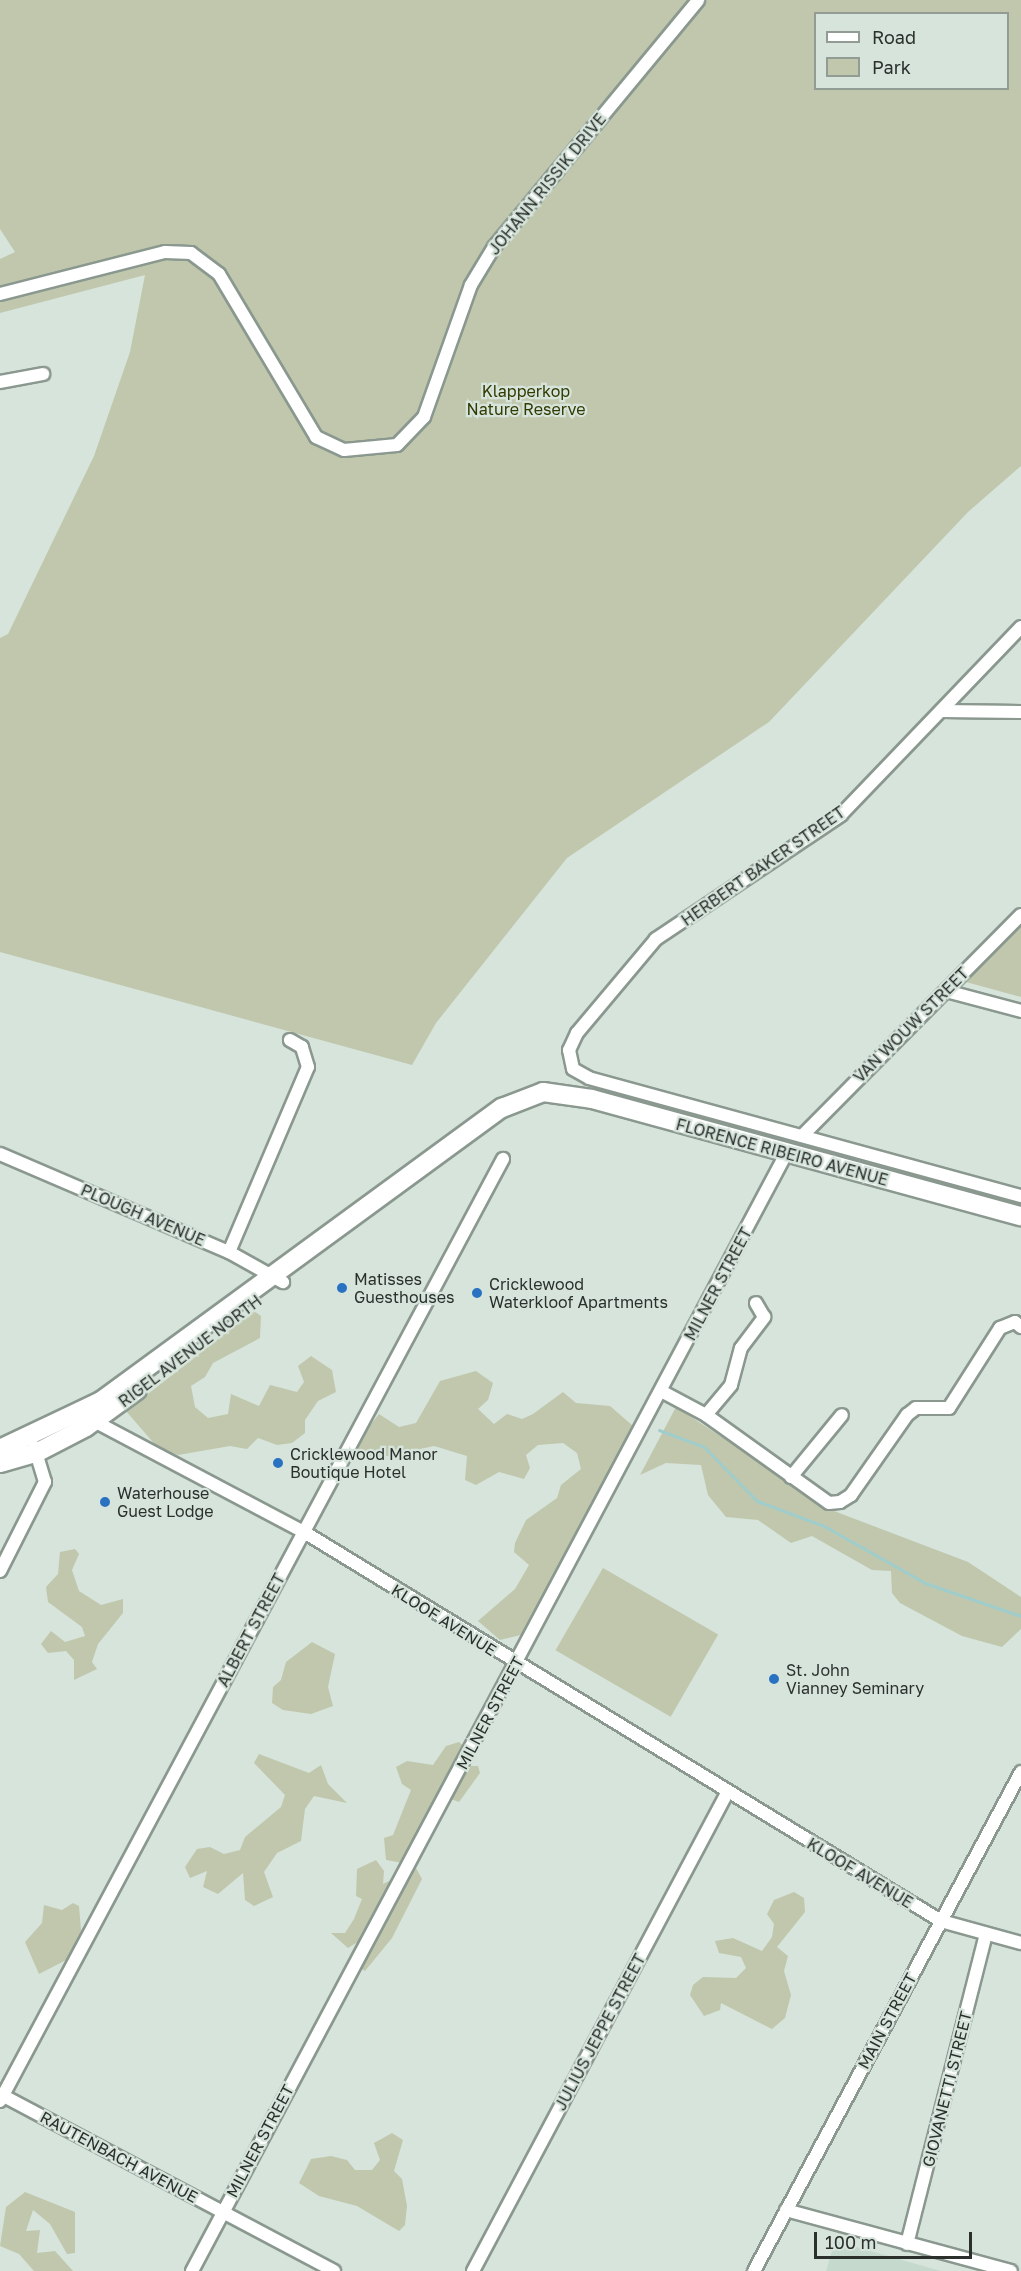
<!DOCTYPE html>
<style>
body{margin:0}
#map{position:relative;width:1021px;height:2271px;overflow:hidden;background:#d6e4db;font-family:"Golos Text",sans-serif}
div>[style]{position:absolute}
.built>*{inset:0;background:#c5dacc}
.green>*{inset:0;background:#c1c7ac;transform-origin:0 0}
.stream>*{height:3px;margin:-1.5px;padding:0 1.5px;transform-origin:1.5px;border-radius:1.5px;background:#9fcdcc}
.roads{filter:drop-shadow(2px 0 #8a988f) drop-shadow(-2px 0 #8a988f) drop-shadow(0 2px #8a988f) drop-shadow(0 -2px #8a988f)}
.street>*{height:12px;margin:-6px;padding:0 6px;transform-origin:6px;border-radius:6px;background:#fff}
.secondary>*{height:18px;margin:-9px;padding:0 9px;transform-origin:9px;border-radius:9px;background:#fff}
.dots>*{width:16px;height:16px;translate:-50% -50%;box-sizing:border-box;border:3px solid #d6e4db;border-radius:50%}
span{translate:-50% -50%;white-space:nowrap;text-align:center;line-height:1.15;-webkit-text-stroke:4.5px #d6e4db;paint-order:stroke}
.street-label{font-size:16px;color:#2b302d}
.park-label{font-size:16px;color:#323a00}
.poi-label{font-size:16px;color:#2b302d}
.left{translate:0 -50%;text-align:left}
.legend{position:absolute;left:814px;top:12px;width:195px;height:78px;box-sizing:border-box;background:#d6e4db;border:2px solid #929c95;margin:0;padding:8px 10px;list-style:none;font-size:18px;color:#2b302d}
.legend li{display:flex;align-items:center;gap:12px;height:30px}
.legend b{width:30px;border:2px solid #929c95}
.scale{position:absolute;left:814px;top:2232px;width:158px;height:27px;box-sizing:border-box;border:3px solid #2b302d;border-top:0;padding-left:8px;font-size:18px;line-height:21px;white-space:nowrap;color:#2b302d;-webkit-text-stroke:4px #d6e4db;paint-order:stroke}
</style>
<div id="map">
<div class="built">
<i style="clip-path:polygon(835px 2241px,941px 2271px,826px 2271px)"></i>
</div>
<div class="green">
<i style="clip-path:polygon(evenodd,0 0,1021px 0,1021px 466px,968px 512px,769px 722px,567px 858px,436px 1023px,412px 1065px,0 952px,0 638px,8px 634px,94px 456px,130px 352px,145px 275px,0 313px,0 259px,15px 252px,0 229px,0 0,816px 14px,1008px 14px,1008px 88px,816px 88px,816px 14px)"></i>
<i style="clip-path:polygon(1021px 925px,1021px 997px,966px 982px)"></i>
<i style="clip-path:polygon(254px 1311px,261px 1316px,260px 1338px,213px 1363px,205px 1377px,191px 1386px,195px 1407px,208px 1418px,228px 1414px,231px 1394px,259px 1406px,270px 1385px,297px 1392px,304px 1382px,298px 1366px,311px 1356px,332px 1370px,336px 1392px,318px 1401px,305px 1420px,305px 1433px,292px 1443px,277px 1445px,258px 1438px,247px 1449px,230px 1446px,178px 1455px,158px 1448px,126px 1411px)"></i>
<i style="clip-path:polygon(476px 1371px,493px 1383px,488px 1400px,478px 1409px,494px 1424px,507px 1414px,522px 1419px,533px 1414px,563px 1392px,576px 1403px,610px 1406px,633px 1426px,525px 1634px,500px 1640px,478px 1621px,515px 1589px,529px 1565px,514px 1552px,515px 1543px,526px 1520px,557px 1498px,561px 1485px,581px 1469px,577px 1453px,563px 1443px,538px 1445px,526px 1455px,530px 1468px,524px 1479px,499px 1472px,476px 1485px,465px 1480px,467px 1456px,434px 1446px,373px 1459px,353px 1447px,379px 1414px,399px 1427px,416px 1423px,440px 1381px)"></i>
<i style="clip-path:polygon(676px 1407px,834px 1511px,968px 1562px,1021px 1597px,1021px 1629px,1002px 1647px,962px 1636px,900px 1603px,892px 1593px,891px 1571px,872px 1570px,812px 1536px,791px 1543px,758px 1520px,726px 1517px,708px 1495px,701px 1465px,666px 1463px,640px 1475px)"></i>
<i style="clip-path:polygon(75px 1549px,79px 1554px,72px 1570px,79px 1591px,101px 1605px,123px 1599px,123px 1613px,98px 1644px,92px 1662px,97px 1669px,74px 1680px,74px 1660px,66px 1651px,48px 1653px,41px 1644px,51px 1631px,65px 1642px,85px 1636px,82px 1627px,48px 1602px,46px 1587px,58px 1574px,60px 1552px)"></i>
<i style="left:603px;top:1568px;width:133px;height:95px;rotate:30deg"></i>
<i style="clip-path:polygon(312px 1642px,335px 1654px,328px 1687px,333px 1706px,311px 1714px,283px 1710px,272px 1703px,273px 1687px,281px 1680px,286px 1662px)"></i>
<i style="clip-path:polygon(459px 1742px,466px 1748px,465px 1766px,478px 1766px,480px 1773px,459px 1802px,448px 1798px,403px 1863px,386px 1860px,384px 1838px,393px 1835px,411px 1790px,402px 1784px,396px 1767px,407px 1761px,433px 1765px,446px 1746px)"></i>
<i style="clip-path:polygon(259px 1754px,309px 1773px,321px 1765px,328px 1784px,347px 1803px,314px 1796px,305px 1809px,301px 1841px,277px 1853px,264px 1872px,273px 1897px,254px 1906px,245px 1900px,243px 1873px,218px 1894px,203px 1887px,207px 1871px,190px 1878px,185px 1867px,197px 1849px,210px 1847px,224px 1854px,240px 1850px,245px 1837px,281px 1807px,285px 1795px,254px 1763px)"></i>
<i style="clip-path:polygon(376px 1860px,384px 1871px,383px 1884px,416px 1868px,422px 1879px,392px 1938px,365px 1971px,359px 1967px,364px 1938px,348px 1948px,331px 1933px,345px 1933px,354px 1919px,362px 1899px,356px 1896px,357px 1869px)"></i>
<i style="clip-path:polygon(794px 1892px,804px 1898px,805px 1912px,777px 1947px,788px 1956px,784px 1971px,791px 1995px,785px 2018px,772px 2029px,721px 2003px,720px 2010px,704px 2016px,690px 1995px,693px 1985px,703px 1977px,736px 1978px,746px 1968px,741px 1957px,719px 1953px,715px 1941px,733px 1938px,762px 1951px,772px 1937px,774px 1924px,767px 1914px,774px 1900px)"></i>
<i style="clip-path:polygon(73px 1903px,79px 1906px,81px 1930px,72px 1957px,39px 1974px,25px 1942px,42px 1923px,44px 1905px,62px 1910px)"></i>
<i style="clip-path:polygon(392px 2133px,403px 2140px,394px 2171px,402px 2179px,407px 2206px,405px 2225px,399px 2231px,357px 2206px,319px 2196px,299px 2183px,311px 2159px,331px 2156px,347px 2160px,355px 2170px,372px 2170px,380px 2160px,374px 2143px)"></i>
<i style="clip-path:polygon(25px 2192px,75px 2212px,75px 2253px,67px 2254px,50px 2224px,33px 2210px,26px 2231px,40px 2230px,37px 2253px,55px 2251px,73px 2271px,34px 2271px,19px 2254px,0 2246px,6px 2207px)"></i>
</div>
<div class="stream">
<i style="left:659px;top:1430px;width:48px;rotate:20.7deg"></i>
<i style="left:704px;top:1447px;width:76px;rotate:45.5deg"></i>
<i style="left:757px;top:1501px;width:72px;rotate:20.5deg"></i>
<i style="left:824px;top:1526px;width:116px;rotate:29.4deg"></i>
<i style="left:925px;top:1583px;width:102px;rotate:19deg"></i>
</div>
<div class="roads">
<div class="street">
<i style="left:0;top:294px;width:170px;rotate:-14.3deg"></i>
<i style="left:165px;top:252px;width:26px;rotate:2deg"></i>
<i style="left:191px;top:253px;width:35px;rotate:37deg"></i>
<i style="left:219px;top:274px;width:190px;rotate:59.2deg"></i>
<i style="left:316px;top:437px;width:31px;rotate:25deg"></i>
<i style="left:344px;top:450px;width:53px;rotate:-5.4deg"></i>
<i style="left:397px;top:445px;width:39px;rotate:-46deg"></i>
<i style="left:424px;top:417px;width:140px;rotate:-70.4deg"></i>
<i style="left:471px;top:285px;width:44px;rotate:-58.8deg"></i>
<i style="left:494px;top:247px;width:320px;rotate:-50.4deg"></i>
<i style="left:0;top:382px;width:44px;rotate:-10.5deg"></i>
<i style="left:1021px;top:627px;width:260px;rotate:133.8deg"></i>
<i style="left:841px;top:815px;width:223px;rotate:146.2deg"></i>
<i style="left:656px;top:939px;width:123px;rotate:130deg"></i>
<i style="left:577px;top:1033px;width:19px;rotate:115deg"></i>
<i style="left:569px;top:1050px;width:19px;rotate:78deg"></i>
<i style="left:573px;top:1069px;width:18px;rotate:29deg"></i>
<i style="left:589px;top:1078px;width:448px;rotate:15.3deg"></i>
<i style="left:942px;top:711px;width:79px;rotate:0.7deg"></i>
<i style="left:946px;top:991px;width:78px;rotate:14.9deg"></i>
<i style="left:802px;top:1136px;width:311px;rotate:-45.3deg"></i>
<i style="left:0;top:1154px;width:249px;rotate:23.2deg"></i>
<i style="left:229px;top:1252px;width:62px;rotate:29.1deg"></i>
<i style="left:229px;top:1252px;width:201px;rotate:-66.9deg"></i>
<i style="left:308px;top:1067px;width:21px;rotate:-107deg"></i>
<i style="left:302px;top:1047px;width:14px;rotate:-150deg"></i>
<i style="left:661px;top:1391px;width:51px;rotate:28.1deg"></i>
<i style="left:706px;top:1415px;width:151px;rotate:35.6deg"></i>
<i style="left:829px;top:1503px;width:11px;rotate:-5deg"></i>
<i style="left:840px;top:1502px;width:13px;rotate:-32deg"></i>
<i style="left:851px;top:1495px;width:98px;rotate:-55deg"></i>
<i style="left:907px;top:1415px;width:11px;rotate:-38deg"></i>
<i style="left:916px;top:1408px;width:33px"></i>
<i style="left:949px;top:1408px;width:95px;rotate:-57.5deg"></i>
<i style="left:1000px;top:1328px;width:16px;rotate:-22deg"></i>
<i style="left:1015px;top:1322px;width:8px;rotate:40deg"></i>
<i style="left:706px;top:1415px;width:39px;rotate:-50deg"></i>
<i style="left:731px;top:1385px;width:38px;rotate:-75deg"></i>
<i style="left:741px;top:1348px;width:39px;rotate:-53deg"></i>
<i style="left:764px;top:1317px;width:16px;rotate:-120deg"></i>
<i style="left:96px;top:1422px;width:235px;rotate:27.9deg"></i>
<i style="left:304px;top:1532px;width:746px;rotate:31.41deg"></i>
<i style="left:941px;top:1921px;width:83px;rotate:15.4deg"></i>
<i style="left:791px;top:1477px;width:80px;rotate:-50.6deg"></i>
<i style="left:0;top:1571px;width:100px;rotate:-63.2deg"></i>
<i style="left:45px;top:1482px;width:37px;rotate:-107deg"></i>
<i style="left:0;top:2094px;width:378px;rotate:27.9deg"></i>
<i style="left:0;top:2101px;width:1068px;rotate:-61.9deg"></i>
<i style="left:786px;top:2210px;width:233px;rotate:15.2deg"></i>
<i style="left:907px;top:2244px;width:320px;rotate:-75.7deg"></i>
<i style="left:192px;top:2271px;width:1265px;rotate:-62deg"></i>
<i style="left:473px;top:2271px;width:541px;rotate:-62.01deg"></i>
<i style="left:754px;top:2271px;width:566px;rotate:-61.85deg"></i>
</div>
<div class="secondary">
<i style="left:0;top:1449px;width:112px;rotate:-25.4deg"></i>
<i style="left:101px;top:1401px;width:497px;rotate:-36.2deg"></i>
<i style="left:502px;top:1108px;width:44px;rotate:-21.3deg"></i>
<i style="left:543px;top:1092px;width:49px;rotate:8.1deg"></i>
<i style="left:592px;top:1099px;width:445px;rotate:15.3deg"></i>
<i style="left:0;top:1463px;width:37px;rotate:-16deg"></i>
<i style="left:36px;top:1453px;width:56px;rotate:-27.5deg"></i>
<i style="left:86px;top:1427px;width:63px;rotate:-36deg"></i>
</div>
</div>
<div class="dots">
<i style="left:342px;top:1288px;background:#2972c2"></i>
<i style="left:477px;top:1293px;background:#2972c2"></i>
<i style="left:278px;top:1463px;background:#2972c2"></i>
<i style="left:105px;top:1502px;background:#2972c2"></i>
<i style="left:774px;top:1679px;background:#2972c2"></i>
</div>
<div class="street-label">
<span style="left:547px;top:184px;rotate:-51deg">JOHANN RISSIK DRIVE</span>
<span style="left:763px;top:866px;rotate:-35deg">HERBERT BAKER STREET</span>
<span style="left:911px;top:1025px;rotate:-45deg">VAN WOUW STREET</span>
<span style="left:782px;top:1152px;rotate:15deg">FLORENCE RIBEIRO AVENUE</span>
<span style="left:143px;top:1215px;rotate:23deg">PLOUGH AVENUE</span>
<span style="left:718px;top:1284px;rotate:-62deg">MILNER STREET</span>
<span style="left:190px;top:1351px;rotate:-37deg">RIGEL AVENUE NORTH</span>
<span style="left:444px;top:1620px;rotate:32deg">KLOOF AVENUE</span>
<span style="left:251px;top:1630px;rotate:-62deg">ALBERT STREET</span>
<span style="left:490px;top:1713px;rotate:-62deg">MILNER STREET</span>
<span style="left:860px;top:1873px;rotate:31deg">KLOOF AVENUE</span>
<span style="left:887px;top:2021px;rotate:-62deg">MAIN STREET</span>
<span style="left:600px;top:2032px;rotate:-62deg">JULIUS JEPPE STREET</span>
<span style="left:947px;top:2089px;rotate:-76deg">GIOVANETTI STREET</span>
<span style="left:260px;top:2141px;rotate:-62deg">MILNER STREET</span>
<span style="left:119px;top:2157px;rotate:28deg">RAUTENBACH AVENUE</span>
</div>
<div class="park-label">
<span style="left:526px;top:400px">Klapperkop<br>Nature Reserve</span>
</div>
<div class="poi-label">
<span class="left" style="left:354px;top:1288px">Matisses<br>Guesthouses</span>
<span class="left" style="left:489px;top:1293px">Cricklewood<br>Waterkloof Apartments</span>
<span class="left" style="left:290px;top:1463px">Cricklewood Manor<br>Boutique Hotel</span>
<span class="left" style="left:117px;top:1502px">Waterhouse<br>Guest Lodge</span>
<span class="left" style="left:786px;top:1679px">St. John<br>Vianney Seminary</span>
</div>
<ul class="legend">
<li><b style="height:8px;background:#fff"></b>Road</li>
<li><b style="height:16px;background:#c1c7ac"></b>Park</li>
</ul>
<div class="scale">100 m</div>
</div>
